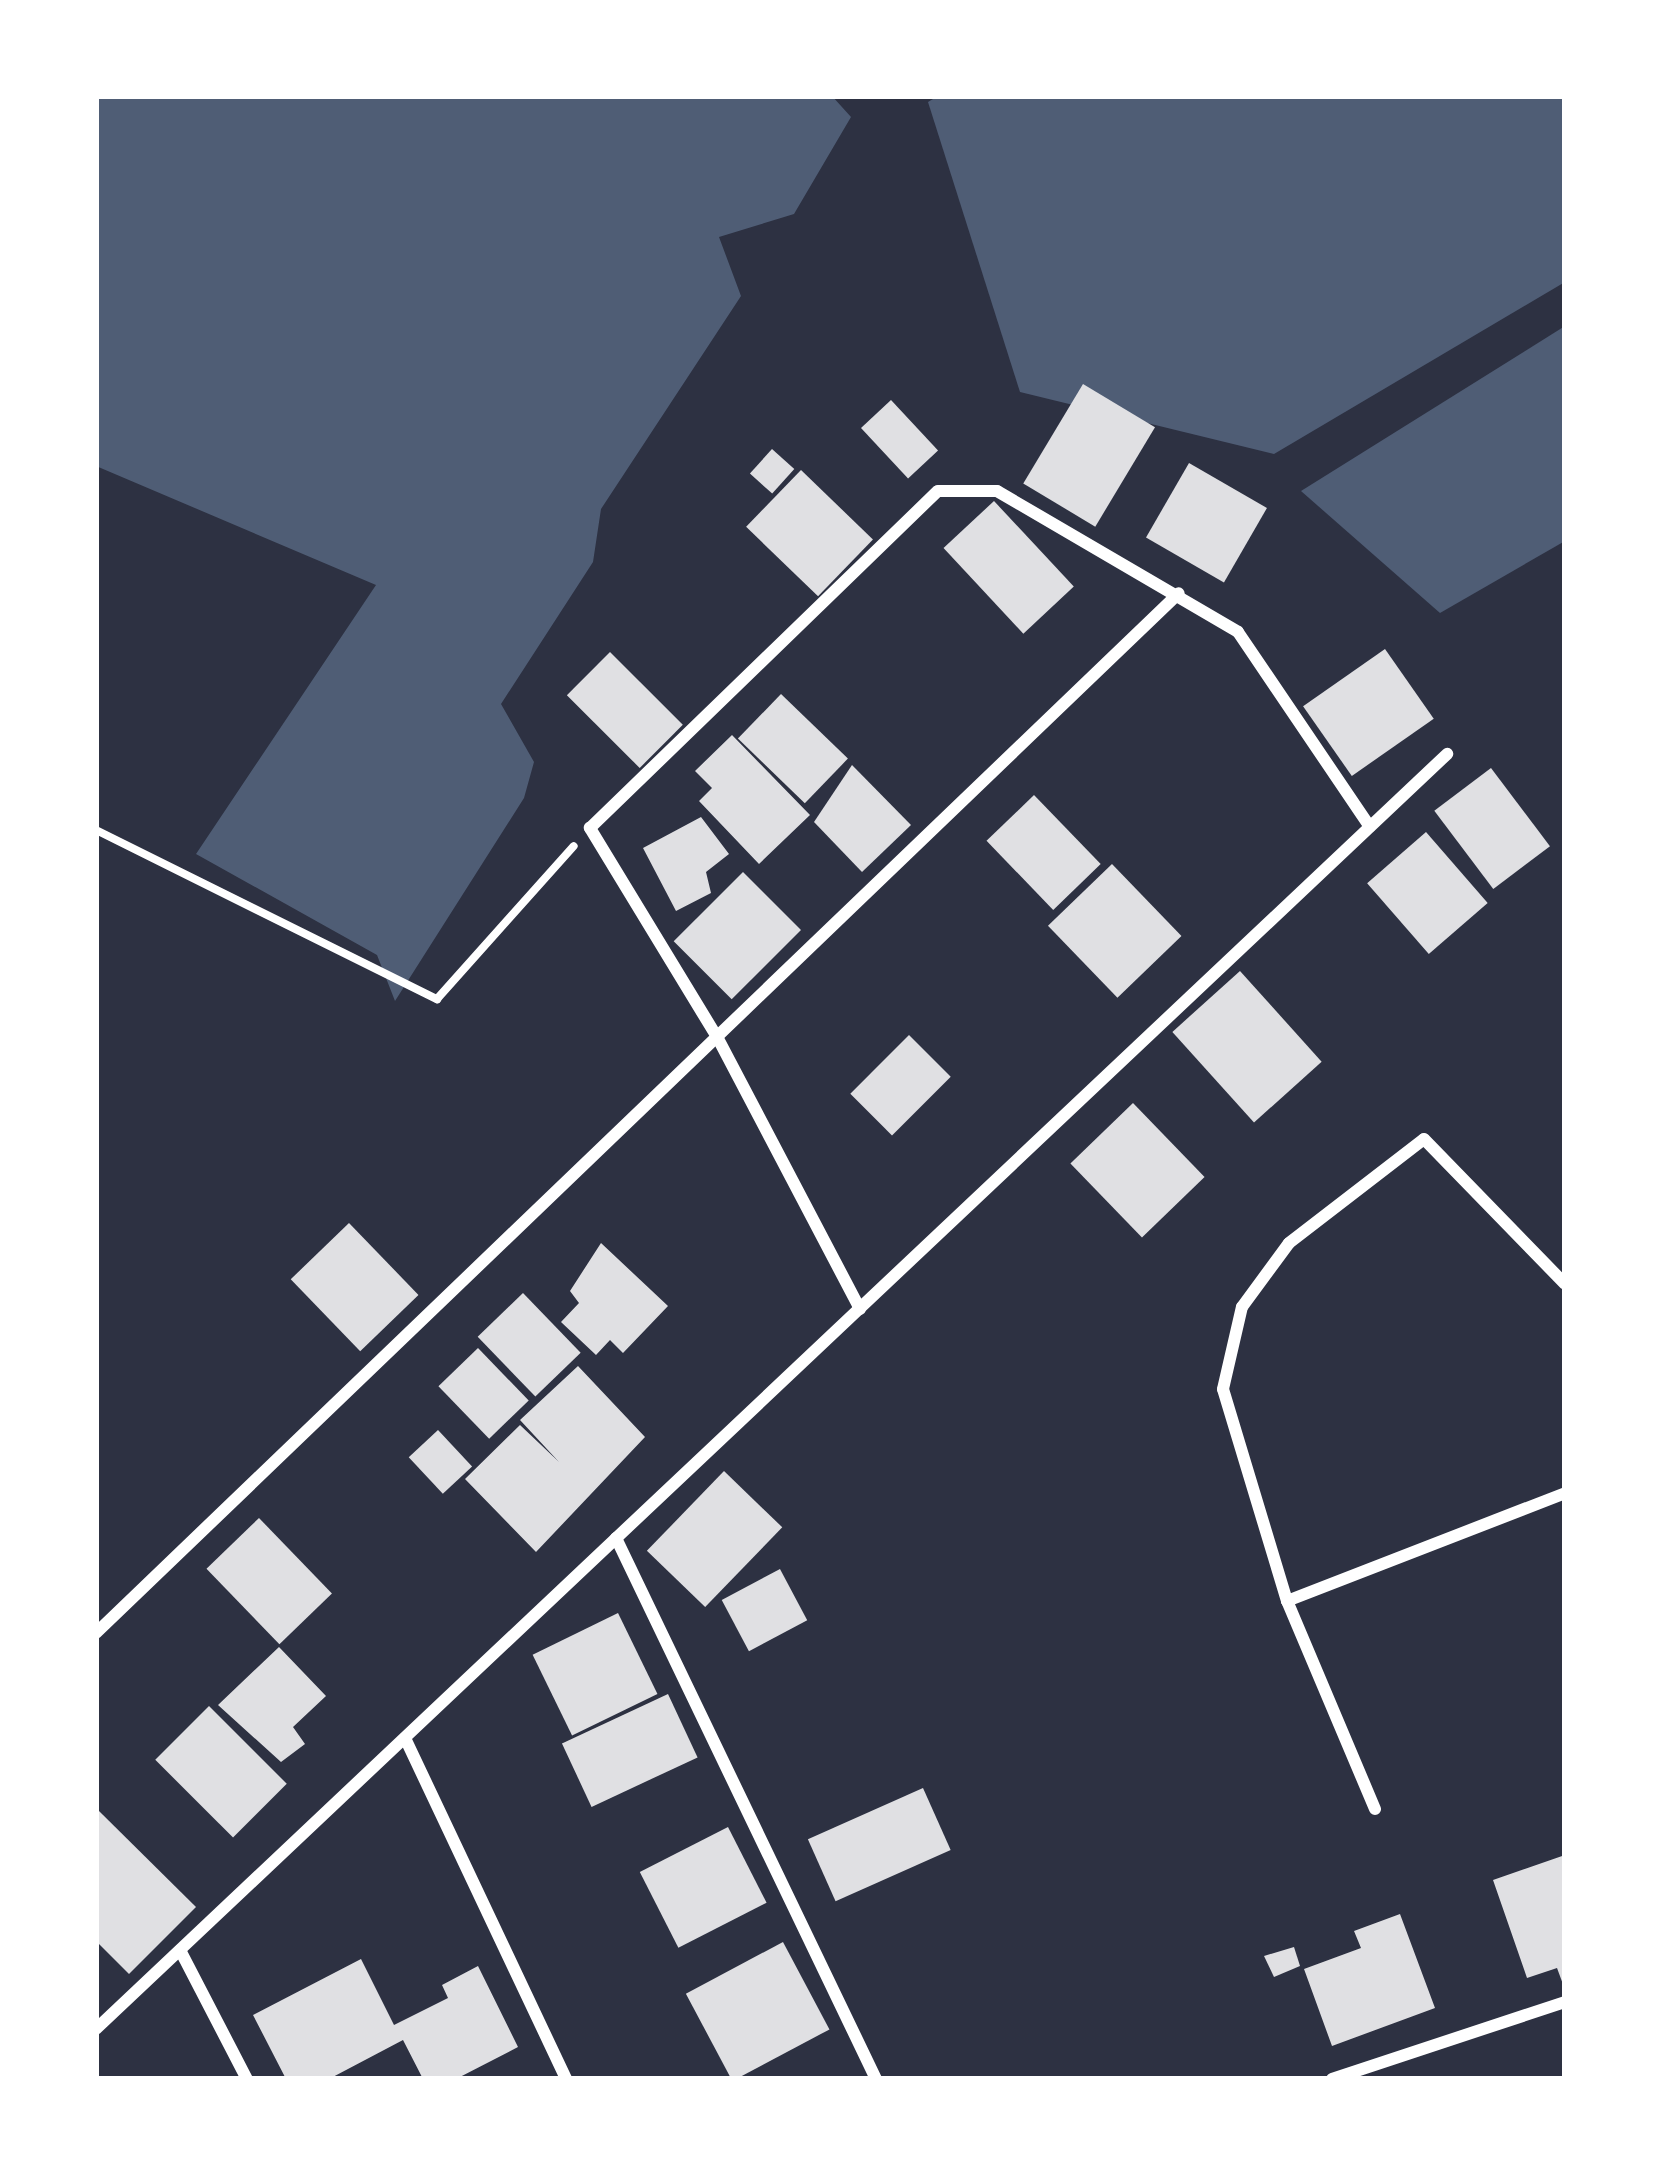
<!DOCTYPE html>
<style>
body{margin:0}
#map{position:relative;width:1661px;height:2175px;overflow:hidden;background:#2d3142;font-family:Rubik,sans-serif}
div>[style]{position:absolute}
.water>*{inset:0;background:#4f5d75}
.building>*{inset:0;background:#e0e0e3;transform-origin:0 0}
.path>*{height:8px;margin:-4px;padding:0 4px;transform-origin:4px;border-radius:4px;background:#fff}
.minor>*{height:12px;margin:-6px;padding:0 6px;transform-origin:6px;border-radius:6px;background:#fff}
span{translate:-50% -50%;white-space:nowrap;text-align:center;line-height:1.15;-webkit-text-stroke:12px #fff;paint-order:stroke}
.frame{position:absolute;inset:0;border:99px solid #fff;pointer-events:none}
</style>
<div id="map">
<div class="water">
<i style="clip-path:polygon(96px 96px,832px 96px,851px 117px,794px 214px,719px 237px,741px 296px,601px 509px,593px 562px,501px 704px,534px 762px,524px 798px,395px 1001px,377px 955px,196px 854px,376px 585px,96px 466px)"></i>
<i style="clip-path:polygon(938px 96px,1565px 96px,1565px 282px,1274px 454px,1020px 392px,928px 102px)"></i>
<i style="clip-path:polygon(1565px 326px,1565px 541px,1440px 613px,1301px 491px)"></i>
</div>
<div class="building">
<i style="left:1083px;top:384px;width:84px;height:116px;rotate:31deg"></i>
<i style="left:891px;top:400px;width:69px;height:41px;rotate:47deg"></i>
<i style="left:772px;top:449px;width:30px;height:33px;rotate:42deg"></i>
<i style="left:1189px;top:463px;width:90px;height:86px;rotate:30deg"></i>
<i style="left:801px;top:470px;width:100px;height:79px;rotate:44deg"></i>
<i style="left:994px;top:501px;width:117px;height:69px;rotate:47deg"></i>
<i style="left:1385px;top:649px;width:85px;height:100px;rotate:55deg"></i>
<i style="left:610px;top:652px;width:103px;height:61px;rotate:45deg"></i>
<i style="left:781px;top:694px;width:93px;height:62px;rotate:44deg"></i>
<i style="clip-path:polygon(732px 735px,810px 815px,759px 864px,699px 801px,712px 788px,695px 771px)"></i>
<i style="clip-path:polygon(852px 765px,911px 825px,862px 872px,814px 822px)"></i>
<i style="left:1491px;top:768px;width:98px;height:71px;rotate:53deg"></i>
<i style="left:1034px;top:795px;width:96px;height:66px;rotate:46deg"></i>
<i style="clip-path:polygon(701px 817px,729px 854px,706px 872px,711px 893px,676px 911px,643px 848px)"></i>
<i style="left:1426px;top:832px;width:94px;height:78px;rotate:49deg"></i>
<i style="left:1112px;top:864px;width:100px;height:89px;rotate:46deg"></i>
<i style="left:743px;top:872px;width:82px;height:98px;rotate:45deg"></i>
<i style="left:1240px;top:971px;width:122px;height:91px;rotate:48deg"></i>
<i style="left:909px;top:1035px;width:59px;height:83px;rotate:45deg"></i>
<i style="left:1133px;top:1103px;width:103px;height:87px;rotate:46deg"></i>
<i style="left:349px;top:1223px;width:100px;height:81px;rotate:46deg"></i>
<i style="clip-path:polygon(601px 1243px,668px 1306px,623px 1353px,610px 1340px,596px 1355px,561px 1322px,579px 1303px,570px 1291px)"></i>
<i style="left:523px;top:1293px;width:83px;height:63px;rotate:46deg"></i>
<i style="left:478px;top:1348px;width:73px;height:55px;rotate:46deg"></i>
<i style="clip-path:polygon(578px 1366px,645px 1437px,536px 1552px,465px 1479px,520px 1425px,559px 1462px,520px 1420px)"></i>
<i style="left:438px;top:1430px;width:50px;height:40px;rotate:47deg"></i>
<i style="left:724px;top:1471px;width:81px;height:111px;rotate:44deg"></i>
<i style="left:259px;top:1518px;width:105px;height:73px;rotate:46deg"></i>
<i style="left:780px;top:1569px;width:58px;height:66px;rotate:62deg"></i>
<i style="left:618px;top:1613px;width:90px;height:95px;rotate:64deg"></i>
<i style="clip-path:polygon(279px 1647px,326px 1696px,293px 1727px,305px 1744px,281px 1762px,218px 1705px)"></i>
<i style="left:668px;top:1694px;width:70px;height:117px;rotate:65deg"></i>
<i style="left:209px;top:1706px;width:110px;height:76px;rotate:45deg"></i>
<i style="left:923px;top:1788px;width:68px;height:126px;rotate:66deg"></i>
<i style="clip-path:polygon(99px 1811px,196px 1907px,129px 1974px,96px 1941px)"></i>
<i style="left:728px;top:1827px;width:85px;height:99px;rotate:63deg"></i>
<i style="clip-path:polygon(1565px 1855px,1565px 1987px,1564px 1987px,1557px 1968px,1527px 1978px,1493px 1880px)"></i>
<i style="clip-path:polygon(1400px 1914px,1435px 2008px,1332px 2046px,1304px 1969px,1361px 1948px,1354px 1931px)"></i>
<i style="left:783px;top:1942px;width:99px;height:110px;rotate:62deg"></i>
<i style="clip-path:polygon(1294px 1947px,1300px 1966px,1274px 1977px,1264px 1956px)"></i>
<i style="clip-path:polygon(361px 1959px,394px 2025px,448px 1998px,442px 1985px,478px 1966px,518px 2047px,456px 2079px,423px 2079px,403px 2040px,329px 2079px,286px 2079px,253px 2015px)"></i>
</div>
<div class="path">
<i style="left:96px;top:830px;width:381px;rotate:26.4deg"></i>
<i style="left:437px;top:999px;width:205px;rotate:-48.2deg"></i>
</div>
<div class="minor">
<i style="left:860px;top:1309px;width:307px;rotate:-117.7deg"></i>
<i style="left:717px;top:1037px;width:245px;rotate:-121.3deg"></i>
<i style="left:590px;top:828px;width:484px;rotate:-44.1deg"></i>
<i style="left:938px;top:491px;width:59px"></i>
<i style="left:997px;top:491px;width:279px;rotate:30.3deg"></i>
<i style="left:1238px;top:632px;width:235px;rotate:55.9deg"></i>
<i style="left:616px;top:1538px;width:600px;rotate:64.33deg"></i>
<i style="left:1287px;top:1601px;width:298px;rotate:-21.2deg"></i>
<i style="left:96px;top:1633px;width:1501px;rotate:-43.84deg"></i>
<i style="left:405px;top:1738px;width:377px;rotate:64.7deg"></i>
<i style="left:1375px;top:1809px;width:226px;rotate:-112.9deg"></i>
<i style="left:1287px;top:1601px;width:221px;rotate:-106.8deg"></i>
<i style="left:1223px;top:1389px;width:84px;rotate:-77deg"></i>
<i style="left:1242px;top:1307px;width:79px;rotate:-53.7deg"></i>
<i style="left:1289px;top:1243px;width:170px;rotate:-37.6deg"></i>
<i style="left:1424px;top:1139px;width:202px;rotate:45.8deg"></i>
<i style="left:180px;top:1950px;width:145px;rotate:62.6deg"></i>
<i style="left:96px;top:2029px;width:1858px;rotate:-43.34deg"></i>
<i style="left:1332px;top:2079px;width:245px;rotate:-18.3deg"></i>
</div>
<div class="frame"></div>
</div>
